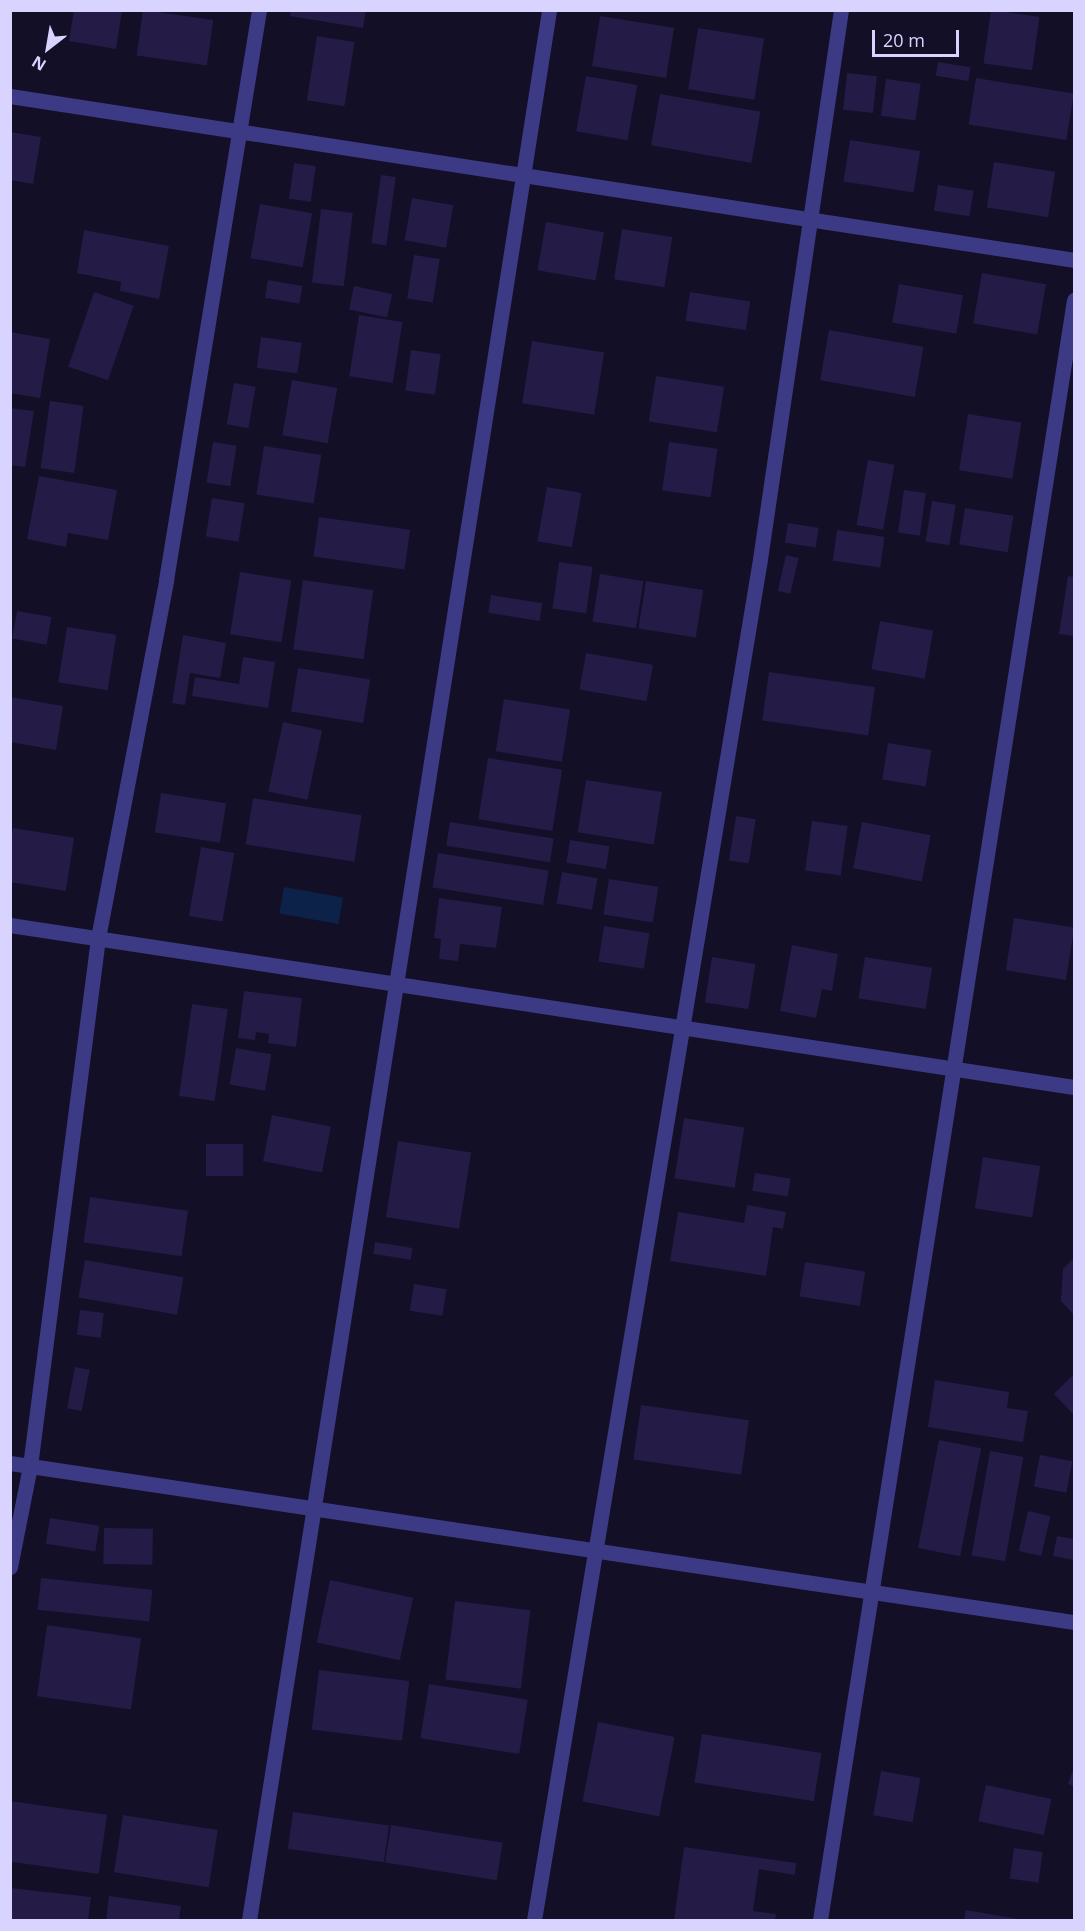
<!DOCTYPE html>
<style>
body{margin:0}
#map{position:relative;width:1085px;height:1931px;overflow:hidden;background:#130f26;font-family:"Open Sans",sans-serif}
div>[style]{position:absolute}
.water>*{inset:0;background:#0c2248;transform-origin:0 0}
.building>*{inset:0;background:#241b47;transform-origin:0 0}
.street>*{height:15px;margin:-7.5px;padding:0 7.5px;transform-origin:7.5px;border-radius:7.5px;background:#3d3a85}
span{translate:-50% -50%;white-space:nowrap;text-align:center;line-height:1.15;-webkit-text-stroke:4.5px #130f26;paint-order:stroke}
.frame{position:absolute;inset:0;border:12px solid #d9d4ff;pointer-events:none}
.north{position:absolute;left:18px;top:18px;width:60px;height:60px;-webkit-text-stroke:4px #130f26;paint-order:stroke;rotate:211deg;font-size:16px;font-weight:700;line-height:24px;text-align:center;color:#d9d4ff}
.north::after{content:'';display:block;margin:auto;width:21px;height:27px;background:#d9d4ff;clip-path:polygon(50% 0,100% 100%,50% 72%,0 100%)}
.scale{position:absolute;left:872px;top:30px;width:87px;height:27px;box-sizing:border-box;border:3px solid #d9d4ff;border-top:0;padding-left:8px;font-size:18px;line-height:21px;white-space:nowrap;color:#d9d4ff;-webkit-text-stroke:4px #130f26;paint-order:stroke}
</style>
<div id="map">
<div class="water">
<i style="left:284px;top:887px;width:60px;height:27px;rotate:10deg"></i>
</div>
<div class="building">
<i style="clip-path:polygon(74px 10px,122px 11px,116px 49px,69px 41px)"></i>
<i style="left:143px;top:10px;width:71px;height:46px;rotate:8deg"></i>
<i style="clip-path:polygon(291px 10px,366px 10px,363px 28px,290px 16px)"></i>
<i style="left:991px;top:10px;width:49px;height:54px;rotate:8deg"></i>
<i style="left:600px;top:16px;width:75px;height:51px;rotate:9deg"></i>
<i style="left:698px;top:28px;width:67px;height:62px;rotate:9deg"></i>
<i style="left:317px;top:36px;width:38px;height:65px;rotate:9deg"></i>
<i style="left:938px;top:62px;width:33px;height:14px;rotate:9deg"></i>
<i style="left:847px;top:73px;width:30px;height:37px;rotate:6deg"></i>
<i style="left:586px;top:76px;width:52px;height:56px;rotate:10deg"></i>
<i style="left:976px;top:78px;width:99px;height:47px;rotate:9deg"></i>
<i style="left:886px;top:79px;width:35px;height:37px;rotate:8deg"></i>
<i style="left:660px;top:94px;width:102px;height:52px;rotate:10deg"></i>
<i style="clip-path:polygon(10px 132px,41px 137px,33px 184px,10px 180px)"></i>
<i style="left:850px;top:140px;width:71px;height:42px;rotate:9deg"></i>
<i style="left:994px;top:162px;width:62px;height:46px;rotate:9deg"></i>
<i style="left:294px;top:163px;width:22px;height:36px;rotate:8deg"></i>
<i style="left:381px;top:175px;width:15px;height:69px;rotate:8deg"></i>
<i style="left:938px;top:185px;width:36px;height:26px;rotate:9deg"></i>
<i style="left:412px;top:198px;width:42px;height:43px;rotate:10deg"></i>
<i style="left:260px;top:204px;width:53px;height:55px;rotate:10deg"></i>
<i style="left:321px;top:209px;width:32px;height:74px;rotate:7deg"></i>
<i style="left:546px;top:222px;width:59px;height:49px;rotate:10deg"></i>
<i style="left:622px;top:229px;width:51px;height:51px;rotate:9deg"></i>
<i style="clip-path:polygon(84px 230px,169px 246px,159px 299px,120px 291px,121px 282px,77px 273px)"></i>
<i style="left:414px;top:255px;width:26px;height:44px;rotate:9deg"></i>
<i style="left:982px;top:273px;width:65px;height:51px;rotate:10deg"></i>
<i style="left:268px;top:280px;width:35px;height:18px;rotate:10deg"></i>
<i style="left:899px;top:284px;width:65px;height:39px;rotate:10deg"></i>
<i style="left:354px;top:286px;width:39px;height:24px;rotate:12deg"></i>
<i style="left:94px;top:292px;width:42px;height:79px;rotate:19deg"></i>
<i style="left:690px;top:292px;width:61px;height:29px;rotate:9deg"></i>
<i style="left:359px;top:315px;width:44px;height:62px;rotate:9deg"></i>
<i style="left:829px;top:330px;width:96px;height:51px;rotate:10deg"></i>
<i style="clip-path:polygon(10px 332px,50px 339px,40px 398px,10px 393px)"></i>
<i style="left:261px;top:337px;width:41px;height:31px;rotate:8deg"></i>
<i style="left:532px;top:341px;width:73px;height:63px;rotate:9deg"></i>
<i style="left:411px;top:350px;width:30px;height:41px;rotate:8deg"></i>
<i style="left:656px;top:376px;width:69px;height:46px;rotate:9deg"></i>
<i style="left:292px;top:380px;width:46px;height:56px;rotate:10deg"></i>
<i style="left:234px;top:383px;width:22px;height:42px;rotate:10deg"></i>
<i style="left:50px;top:401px;width:34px;height:68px;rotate:8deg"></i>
<i style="clip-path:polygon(10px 408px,34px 411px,25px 467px,10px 465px)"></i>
<i style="left:968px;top:414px;width:54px;height:57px;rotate:9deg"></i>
<i style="left:213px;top:442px;width:24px;height:41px;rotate:9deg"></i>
<i style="left:669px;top:442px;width:49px;height:49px;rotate:8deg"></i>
<i style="left:264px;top:446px;width:58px;height:49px;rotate:9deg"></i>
<i style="left:868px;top:460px;width:27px;height:66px;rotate:10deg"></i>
<i style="clip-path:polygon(39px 476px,117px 490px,108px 540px,68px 533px,66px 547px,27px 539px)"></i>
<i style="left:547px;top:487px;width:35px;height:55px;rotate:10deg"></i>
<i style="left:904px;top:490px;width:22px;height:43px;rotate:8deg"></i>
<i style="left:212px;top:498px;width:33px;height:39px;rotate:9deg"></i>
<i style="left:932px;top:501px;width:24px;height:41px;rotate:9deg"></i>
<i style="left:965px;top:508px;width:49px;height:37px;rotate:9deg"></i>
<i style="left:319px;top:517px;width:92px;height:40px;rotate:8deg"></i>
<i style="left:788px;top:523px;width:31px;height:20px;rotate:9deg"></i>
<i style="left:837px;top:530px;width:48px;height:31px;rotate:8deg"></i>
<i style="left:786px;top:555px;width:13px;height:37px;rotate:13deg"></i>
<i style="left:559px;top:562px;width:34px;height:47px;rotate:8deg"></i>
<i style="left:240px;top:572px;width:52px;height:63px;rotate:9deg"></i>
<i style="left:600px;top:574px;width:44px;height:48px;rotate:9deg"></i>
<i style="clip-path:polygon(1068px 576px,1074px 577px,1074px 636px,1059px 634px)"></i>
<i style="left:303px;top:580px;width:71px;height:70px;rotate:8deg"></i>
<i style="left:646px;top:581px;width:58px;height:48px;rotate:9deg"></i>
<i style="left:491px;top:595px;width:52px;height:18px;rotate:9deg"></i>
<i style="left:17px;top:611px;width:35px;height:28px;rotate:10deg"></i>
<i style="left:880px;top:621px;width:54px;height:49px;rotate:10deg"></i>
<i style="left:67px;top:627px;width:50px;height:56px;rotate:9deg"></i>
<i style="clip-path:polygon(183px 635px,226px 643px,220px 678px,190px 673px,185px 705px,172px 703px)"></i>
<i style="left:586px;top:653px;width:68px;height:37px;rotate:10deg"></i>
<i style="clip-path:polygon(243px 657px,275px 662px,268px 708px,192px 696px,195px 677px,239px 684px)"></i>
<i style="left:298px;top:668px;width:73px;height:44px;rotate:9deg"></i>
<i style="left:769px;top:672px;width:107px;height:49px;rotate:8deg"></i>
<i style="clip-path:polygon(10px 697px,63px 706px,56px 750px,10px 742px)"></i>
<i style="left:504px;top:699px;width:67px;height:53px;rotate:9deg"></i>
<i style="left:283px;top:722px;width:40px;height:71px;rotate:12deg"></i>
<i style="left:888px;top:743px;width:44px;height:37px;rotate:9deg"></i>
<i style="left:488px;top:758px;width:75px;height:62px;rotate:9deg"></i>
<i style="left:586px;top:780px;width:77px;height:53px;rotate:9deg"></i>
<i style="left:161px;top:793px;width:66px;height:40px;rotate:9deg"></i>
<i style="left:253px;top:798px;width:110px;height:47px;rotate:9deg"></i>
<i style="left:736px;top:816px;width:20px;height:45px;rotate:9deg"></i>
<i style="left:812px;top:821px;width:36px;height:50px;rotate:8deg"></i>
<i style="left:450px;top:822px;width:105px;height:24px;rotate:9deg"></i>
<i style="left:862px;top:822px;width:70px;height:47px;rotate:11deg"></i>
<i style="left:13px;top:828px;width:62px;height:54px;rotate:9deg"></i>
<i style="left:570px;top:840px;width:40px;height:23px;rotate:9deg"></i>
<i style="left:201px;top:847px;width:34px;height:70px;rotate:10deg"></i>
<i style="left:438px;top:853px;width:112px;height:35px;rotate:9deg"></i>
<i style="left:562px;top:872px;width:36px;height:32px;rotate:10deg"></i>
<i style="left:609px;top:879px;width:50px;height:36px;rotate:9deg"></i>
<i style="clip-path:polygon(439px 898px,502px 907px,496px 948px,460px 944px,458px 961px,439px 959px,441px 939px,434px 938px)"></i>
<i style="left:1014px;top:918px;width:61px;height:53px;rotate:9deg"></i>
<i style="left:604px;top:926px;width:46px;height:36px;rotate:9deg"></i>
<i style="clip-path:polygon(792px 945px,838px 954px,832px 991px,822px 989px,816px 1018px,780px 1011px)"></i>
<i style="left:712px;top:957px;width:44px;height:46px;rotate:9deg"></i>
<i style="left:865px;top:957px;width:68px;height:42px;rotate:9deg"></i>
<i style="clip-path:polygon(244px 991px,302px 998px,296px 1047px,268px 1043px,269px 1034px,256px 1032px,255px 1040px,238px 1038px)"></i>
<i style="left:192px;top:1004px;width:36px;height:93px;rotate:8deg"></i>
<i style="left:236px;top:1048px;width:36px;height:37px;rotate:10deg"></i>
<i style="left:272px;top:1115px;width:60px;height:47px;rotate:11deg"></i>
<i style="left:684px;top:1118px;width:61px;height:61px;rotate:9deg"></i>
<i style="left:398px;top:1141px;width:74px;height:77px;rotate:9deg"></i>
<i style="left:243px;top:1144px;width:32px;height:37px;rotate:90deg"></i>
<i style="left:983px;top:1157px;width:58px;height:52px;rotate:9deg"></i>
<i style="left:755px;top:1173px;width:36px;height:18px;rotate:9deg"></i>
<i style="left:90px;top:1197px;width:99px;height:46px;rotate:8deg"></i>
<i style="clip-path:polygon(747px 1205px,786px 1212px,783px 1229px,773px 1227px,766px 1276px,670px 1261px,678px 1212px,744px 1223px)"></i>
<i style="left:375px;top:1242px;width:38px;height:12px;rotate:9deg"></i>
<i style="clip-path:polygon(1074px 1258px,1074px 1315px,1061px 1301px,1063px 1269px)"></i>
<i style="left:85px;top:1260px;width:100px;height:38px;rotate:10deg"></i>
<i style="left:805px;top:1262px;width:61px;height:35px;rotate:9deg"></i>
<i style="left:414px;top:1284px;width:33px;height:27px;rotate:9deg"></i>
<i style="left:80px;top:1310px;width:24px;height:25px;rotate:7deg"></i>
<i style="left:75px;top:1367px;width:15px;height:42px;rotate:11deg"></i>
<i style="clip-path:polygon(1074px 1374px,1074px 1415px,1054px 1394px)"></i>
<i style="clip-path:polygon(935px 1380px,1009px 1392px,1007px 1408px,1028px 1411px,1023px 1442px,928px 1427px)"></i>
<i style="left:641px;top:1405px;width:109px;height:55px;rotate:8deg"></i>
<i style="left:939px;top:1440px;width:43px;height:110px;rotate:11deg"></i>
<i style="left:990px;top:1451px;width:34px;height:106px;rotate:10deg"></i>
<i style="left:1040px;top:1455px;width:33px;height:32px;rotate:11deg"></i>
<i style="left:1028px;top:1511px;width:23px;height:41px;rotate:13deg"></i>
<i style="left:50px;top:1518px;width:50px;height:26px;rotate:9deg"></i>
<i style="left:104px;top:1528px;width:49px;height:36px;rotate:1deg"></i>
<i style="clip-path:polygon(1057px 1536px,1074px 1539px,1074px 1560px,1053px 1556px)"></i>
<i style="left:41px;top:1578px;width:112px;height:32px;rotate:6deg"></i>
<i style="left:330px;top:1580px;width:85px;height:64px;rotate:12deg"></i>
<i style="left:455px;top:1601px;width:76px;height:79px;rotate:7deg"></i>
<i style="left:47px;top:1625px;width:95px;height:72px;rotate:8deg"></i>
<i style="left:319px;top:1670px;width:91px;height:60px;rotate:7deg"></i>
<i style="left:429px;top:1684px;width:100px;height:55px;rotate:9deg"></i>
<i style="left:598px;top:1722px;width:78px;height:81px;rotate:11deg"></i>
<i style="left:702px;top:1734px;width:121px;height:49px;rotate:9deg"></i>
<i style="clip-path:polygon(1074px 1767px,1074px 1786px,1068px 1784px)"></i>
<i style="left:881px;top:1771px;width:40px;height:45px;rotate:10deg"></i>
<i style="left:986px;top:1785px;width:67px;height:37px;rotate:12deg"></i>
<i style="left:10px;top:1801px;width:98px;height:60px;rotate:8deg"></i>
<i style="left:293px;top:1812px;width:97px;height:37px;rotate:8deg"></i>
<i style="left:123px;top:1815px;width:96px;height:58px;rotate:9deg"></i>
<i style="left:391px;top:1825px;width:113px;height:38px;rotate:9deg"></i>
<i style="clip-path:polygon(684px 1847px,796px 1863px,795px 1875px,759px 1869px,753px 1911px,776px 1914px,775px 1920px,674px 1920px)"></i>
<i style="left:1014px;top:1848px;width:29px;height:31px;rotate:8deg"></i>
<i style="clip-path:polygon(10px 1888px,91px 1897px,88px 1920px,10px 1920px)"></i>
<i style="clip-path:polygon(109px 1896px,181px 1906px,179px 1920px,106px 1920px)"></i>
<i style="clip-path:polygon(966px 1910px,1018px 1919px,1018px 1920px,964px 1920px)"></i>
</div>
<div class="street">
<i style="left:10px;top:96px;width:1077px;rotate:8.76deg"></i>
<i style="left:10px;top:925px;width:1076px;rotate:8.66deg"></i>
<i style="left:10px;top:1463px;width:1076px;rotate:8.5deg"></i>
<i style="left:10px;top:1567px;width:103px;rotate:-78.8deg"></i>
<i style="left:30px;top:1466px;width:532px;rotate:-82.66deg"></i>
<i style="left:98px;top:938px;width:364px;rotate:-79.2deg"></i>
<i style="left:166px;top:580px;width:578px;rotate:-80.73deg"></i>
<i style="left:249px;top:1920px;width:1933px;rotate:-81.07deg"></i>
<i style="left:534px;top:1920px;width:1380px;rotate:-80.57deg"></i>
<i style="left:760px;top:559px;width:555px;rotate:-81.61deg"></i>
<i style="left:820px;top:1920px;width:1640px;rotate:-81.09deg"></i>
</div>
<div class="frame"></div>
<div class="north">N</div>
<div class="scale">20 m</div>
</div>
